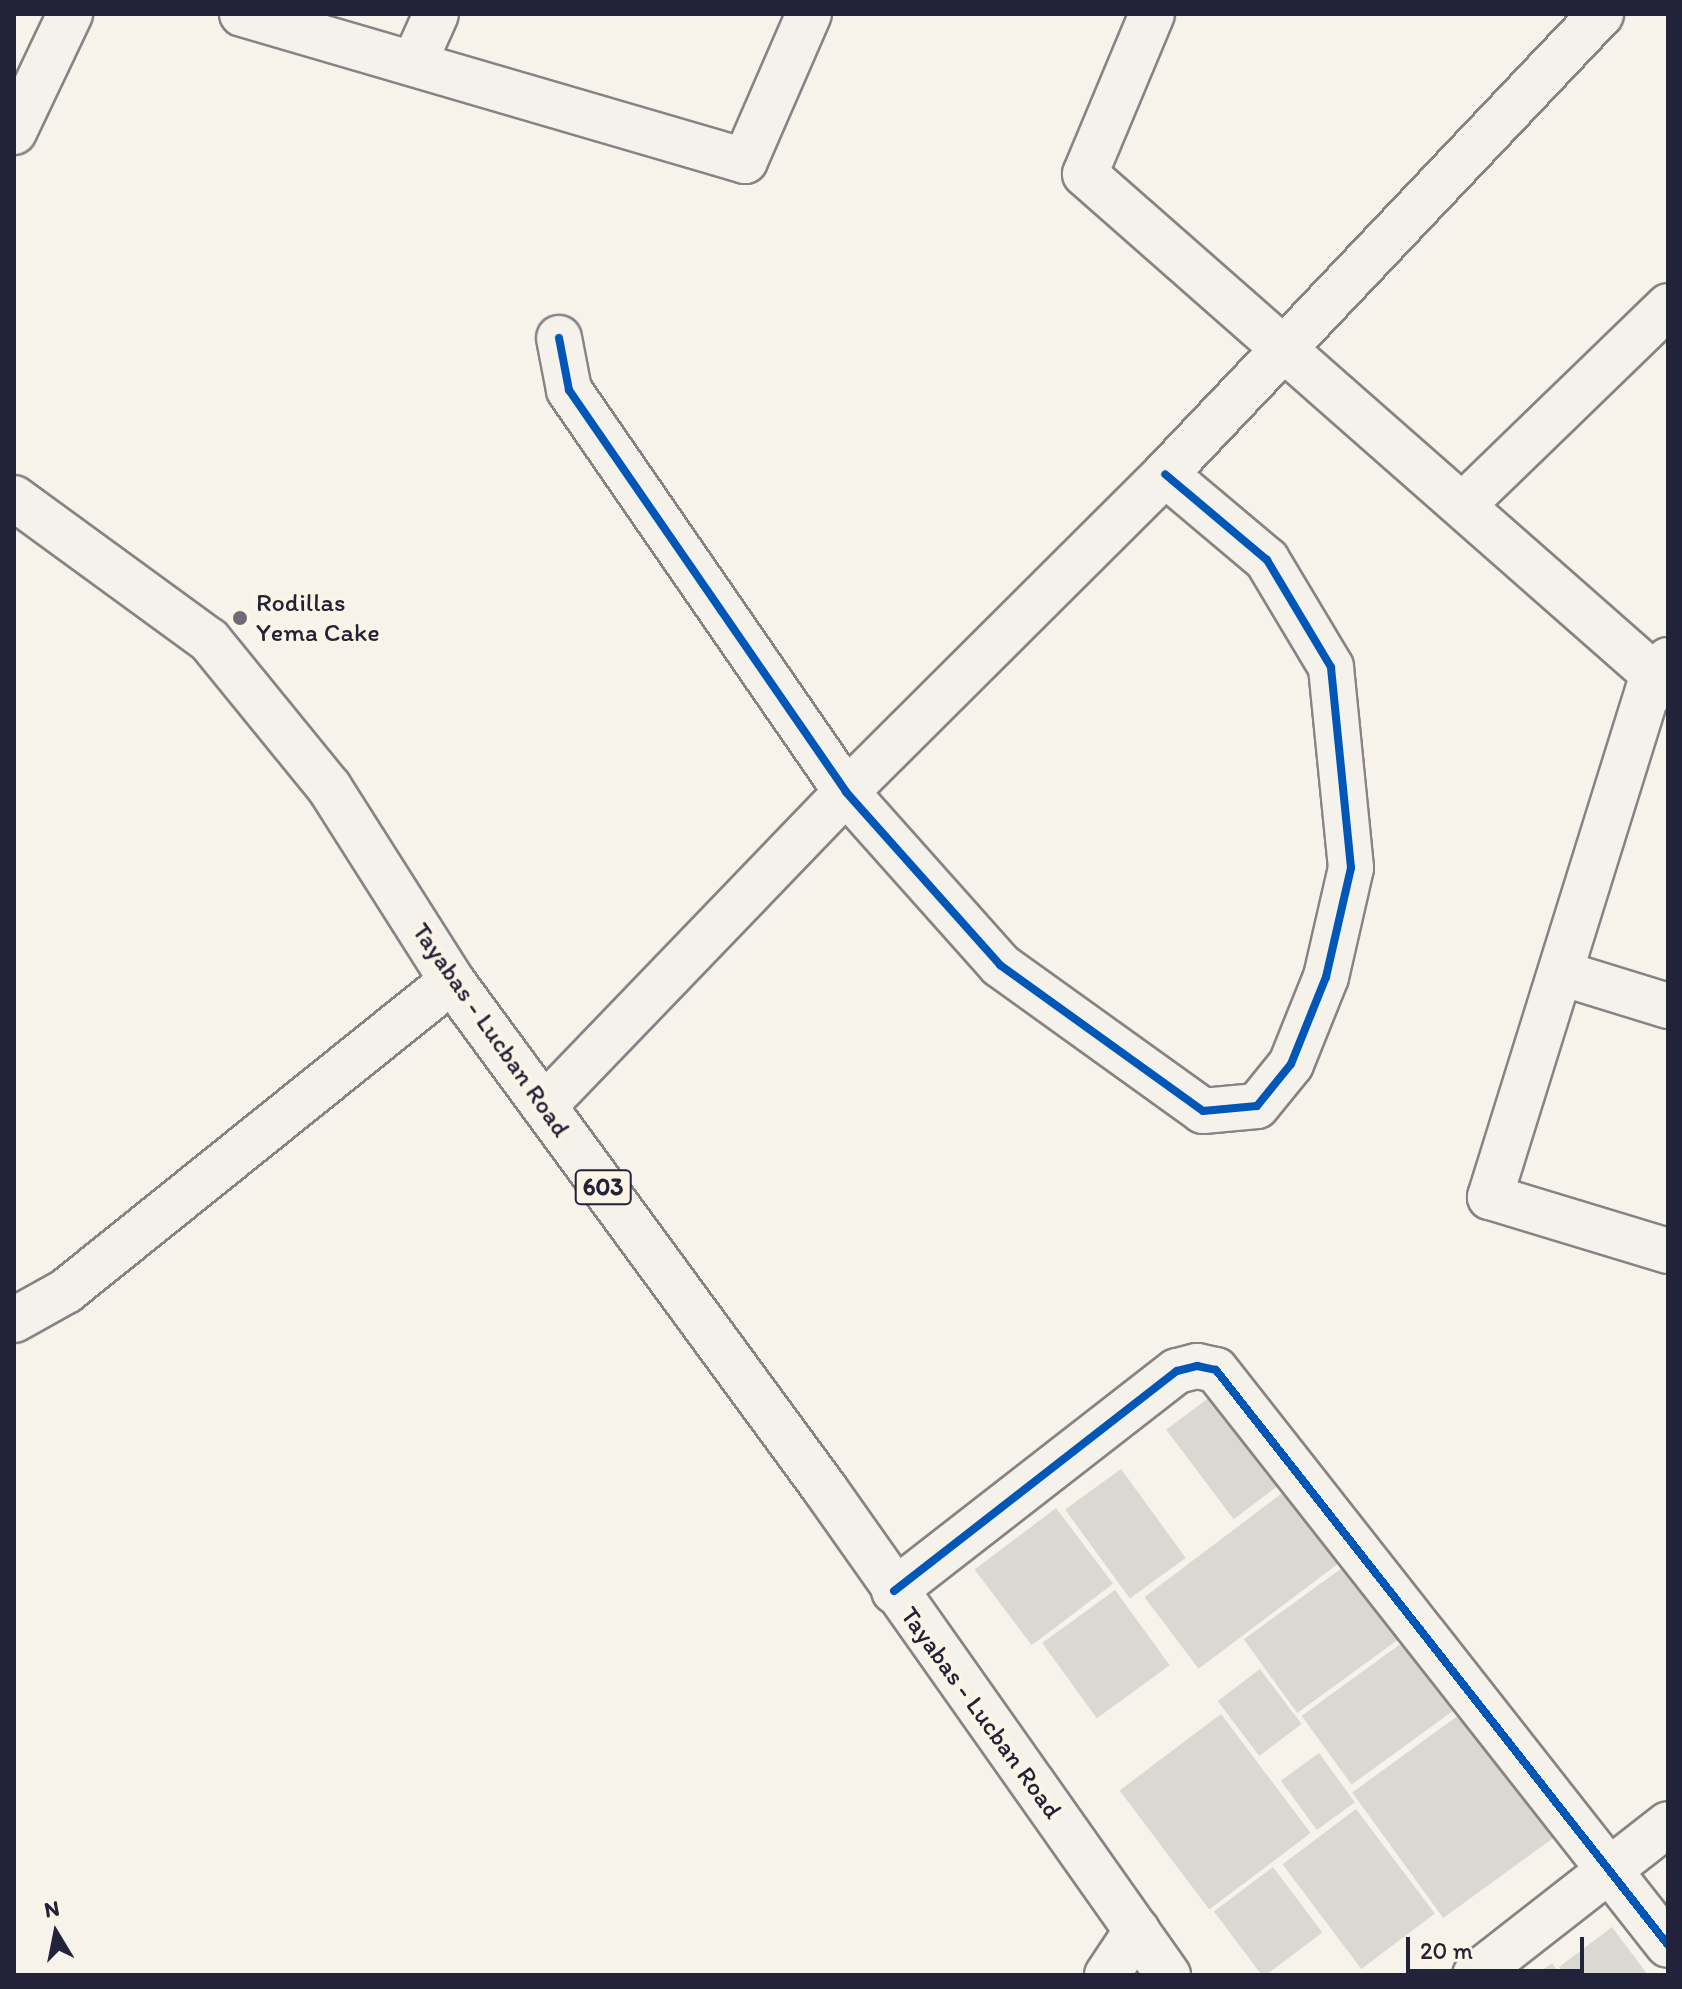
<!DOCTYPE html>
<style>
body{margin:0}
#map{position:relative;width:1682px;height:1989px;overflow:hidden;background:#f7f3ea;font-family:Itim,sans-serif}
div>[style]{position:absolute}
.building>*{inset:0;background:#dad8d2;transform-origin:0 0}
.roads{filter:drop-shadow(2px 0 #868485) drop-shadow(-2px 0 #868485) drop-shadow(0 2px #868485) drop-shadow(0 -2px #868485)}
.minor>*{height:44px;margin:-22px;padding:0 22px;transform-origin:22px;border-radius:22px;background:#f5f2ec}
.major>*{height:44px;margin:-22px;padding:0 22px;transform-origin:22px;border-radius:22px;background:#f5f2ec}
.cycleway>*{height:8px;margin:-4px;padding:0 4px;transform-origin:4px;border-radius:4px;background:#0057b8}
.dots>*{width:22px;height:22px;translate:-50% -50%;box-sizing:border-box;border:4px solid #fcf5e5;border-radius:50%}
span{translate:-50% -50%;white-space:nowrap;text-align:center;line-height:1.15;-webkit-text-stroke:8px #fcf5e5;paint-order:stroke}
.shield-label span{padding:2px 6px;background:#fcf5e5;border:2px solid;border-radius:6px;-webkit-text-stroke-width:0}
.shield-label{font-size:24px;color:#22223b;font-weight:700}
.poi-label{font-size:26px;color:#22223b}
.left{translate:0 -50%;text-align:left}
.street-label{font-size:26px;color:#22223b}
.frame{position:absolute;inset:0;border:16px solid #22223b;pointer-events:none}
.north{position:absolute;left:16px;top:1893px;width:80px;height:80px;-webkit-text-stroke:6px #fcf5e5;paint-order:stroke;rotate:350deg;font-size:22px;font-weight:700;line-height:32px;text-align:center;color:#22223b}
.north::after{content:'';display:block;margin:auto;width:28px;height:36px;background:#22223b;clip-path:polygon(50% 0,100% 100%,50% 72%,0 100%)}
.scale{position:absolute;left:1406px;top:1937px;width:178px;height:36px;box-sizing:border-box;border:4px solid #22223b;border-top:0;padding-left:10px;font-size:24px;line-height:28px;white-space:nowrap;color:#22223b;-webkit-text-stroke:6px #fcf5e5;paint-order:stroke}
</style>
<div id="map">
<div class="building">
<i style="left:1219px;top:1390px;width:112px;height:66px;rotate:53deg"></i>
<i style="left:1121px;top:1469px;width:110px;height:69px;rotate:54deg"></i>
<i style="left:1293px;top:1485px;width:90px;height:186px;rotate:53deg"></i>
<i style="left:1056px;top:1508px;width:95px;height:102px;rotate:53deg"></i>
<i style="left:1353px;top:1560px;width:91px;height:135px;rotate:54deg"></i>
<i style="left:1115px;top:1590px;width:93px;height:90px;rotate:54deg"></i>
<i style="left:1406px;top:1640px;width:85px;height:129px;rotate:54deg"></i>
<i style="left:1260px;top:1669px;width:69px;height:53px;rotate:53deg"></i>
<i style="left:1463px;top:1712px;width:155px;height:137px;rotate:54deg"></i>
<i style="left:1221px;top:1714px;width:149px;height:127px;rotate:53deg"></i>
<i style="left:1319px;top:1753px;width:61px;height:47px;rotate:54deg"></i>
<i style="left:1356px;top:1809px;width:131px;height:92px;rotate:53deg"></i>
<i style="left:1273px;top:1867px;width:82px;height:74px;rotate:53deg"></i>
<i style="clip-path:polygon(1612px 1927px,1648px 1975px,1565px 1975px,1559px 1967px)"></i>
<i style="clip-path:polygon(1552px 1963px,1561px 1975px,1536px 1975px)"></i>
</div>
<div class="roads">
<div class="minor">
<i style="left:242px;top:14px;width:524px;rotate:16.29deg"></i>
<i style="left:745px;top:161px;width:160px;rotate:-66.5deg"></i>
<i style="left:1152px;top:14px;width:173px;rotate:112.7deg"></i>
<i style="left:1085px;top:174px;width:777px;rotate:41.35deg"></i>
<i style="left:415px;top:61px;width:51px;rotate:-65.9deg"></i>
<i style="left:14px;top:132px;width:131px;rotate:-64.6deg"></i>
<i style="left:559px;top:338px;width:53px;rotate:79.1deg"></i>
<i style="left:569px;top:390px;width:488px;rotate:55.4deg"></i>
<i style="left:846px;top:792px;width:232px;rotate:48.3deg"></i>
<i style="left:1000px;top:965px;width:250px;rotate:35.7deg"></i>
<i style="left:1203px;top:1111px;width:54px;rotate:-5.3deg"></i>
<i style="left:1257px;top:1106px;width:54px;rotate:-51deg"></i>
<i style="left:1291px;top:1064px;width:94px;rotate:-68.1deg"></i>
<i style="left:1326px;top:977px;width:112px;rotate:-77.1deg"></i>
<i style="left:1351px;top:868px;width:202px;rotate:-95.7deg"></i>
<i style="left:1331px;top:667px;width:125px;rotate:-120.9deg"></i>
<i style="left:1267px;top:560px;width:133px;rotate:-139.9deg"></i>
<i style="left:1463px;top:505px;width:286px;rotate:-44.1deg"></i>
<i style="left:1668px;top:660px;width:23px;rotate:133deg"></i>
<i style="left:1652px;top:677px;width:545px;rotate:107.3deg"></i>
<i style="left:1490px;top:1197px;width:186px;rotate:16.9deg"></i>
<i style="left:1561px;top:973px;width:112px;rotate:17.1deg"></i>
<i style="left:545px;top:1105px;width:434px;rotate:-46.1deg"></i>
<i style="left:846px;top:792px;width:450px;rotate:-44.9deg"></i>
<i style="left:1165px;top:474px;width:634px;rotate:-46.53deg"></i>
<i style="left:14px;top:1320px;width:60px;rotate:-29.1deg"></i>
<i style="left:66px;top:1291px;width:495px;rotate:-38.8deg"></i>
<i style="left:894px;top:1591px;width:358px;rotate:-37.9deg"></i>
<i style="left:1177px;top:1371px;width:21px;rotate:-14deg"></i>
<i style="left:1197px;top:1366px;width:19px;rotate:12deg"></i>
<i style="left:1216px;top:1370px;width:731px;rotate:51.83deg"></i>
<i style="left:1475px;top:1975px;width:245px;rotate:-38deg"></i>
</div>
<div class="major">
<i style="left:14px;top:498px;width:241px;rotate:36.1deg"></i>
<i style="left:209px;top:640px;width:190px;rotate:50.8deg"></i>
<i style="left:329px;top:787px;width:230px;rotate:57.6deg"></i>
<i style="left:452px;top:981px;width:630px;rotate:53.71deg"></i>
<i style="left:825px;top:1489px;width:595px;rotate:54.79deg"></i>
<i style="left:1107px;top:1975px;width:54px;rotate:-56.3deg"></i>
</div>
</div>
<div class="cycleway">
<i style="left:559px;top:338px;width:53px;rotate:79.1deg"></i>
<i style="left:569px;top:390px;width:488px;rotate:55.4deg"></i>
<i style="left:846px;top:792px;width:232px;rotate:48.3deg"></i>
<i style="left:1000px;top:965px;width:250px;rotate:35.7deg"></i>
<i style="left:1203px;top:1111px;width:54px;rotate:-5.3deg"></i>
<i style="left:1257px;top:1106px;width:54px;rotate:-51deg"></i>
<i style="left:1291px;top:1064px;width:94px;rotate:-68.1deg"></i>
<i style="left:1326px;top:977px;width:112px;rotate:-77.1deg"></i>
<i style="left:1351px;top:868px;width:202px;rotate:-95.7deg"></i>
<i style="left:1331px;top:667px;width:125px;rotate:-120.9deg"></i>
<i style="left:1267px;top:560px;width:133px;rotate:-139.9deg"></i>
<i style="left:894px;top:1591px;width:358px;rotate:-37.9deg"></i>
<i style="left:1177px;top:1371px;width:21px;rotate:-14deg"></i>
<i style="left:1197px;top:1366px;width:19px;rotate:12deg"></i>
<i style="left:1216px;top:1370px;width:731px;rotate:51.83deg"></i>
</div>
<div class="dots">
<i style="left:240px;top:618px;background:#6d6b78"></i>
</div>
<div class="shield-label">
<span style="left:603px;top:1187px">603</span>
</div>
<div class="poi-label">
<span class="left" style="left:256px;top:618px">Rodillas<br>Yema Cake</span>
</div>
<div class="street-label">
<span style="left:491px;top:1030px;rotate:55deg">Tayabas - Lucban Road</span>
<span style="left:981px;top:1713px;rotate:54deg">Tayabas - Lucban Road</span>
</div>
<div class="frame"></div>
<div class="north">N</div>
<div class="scale">20 m</div>
</div>
